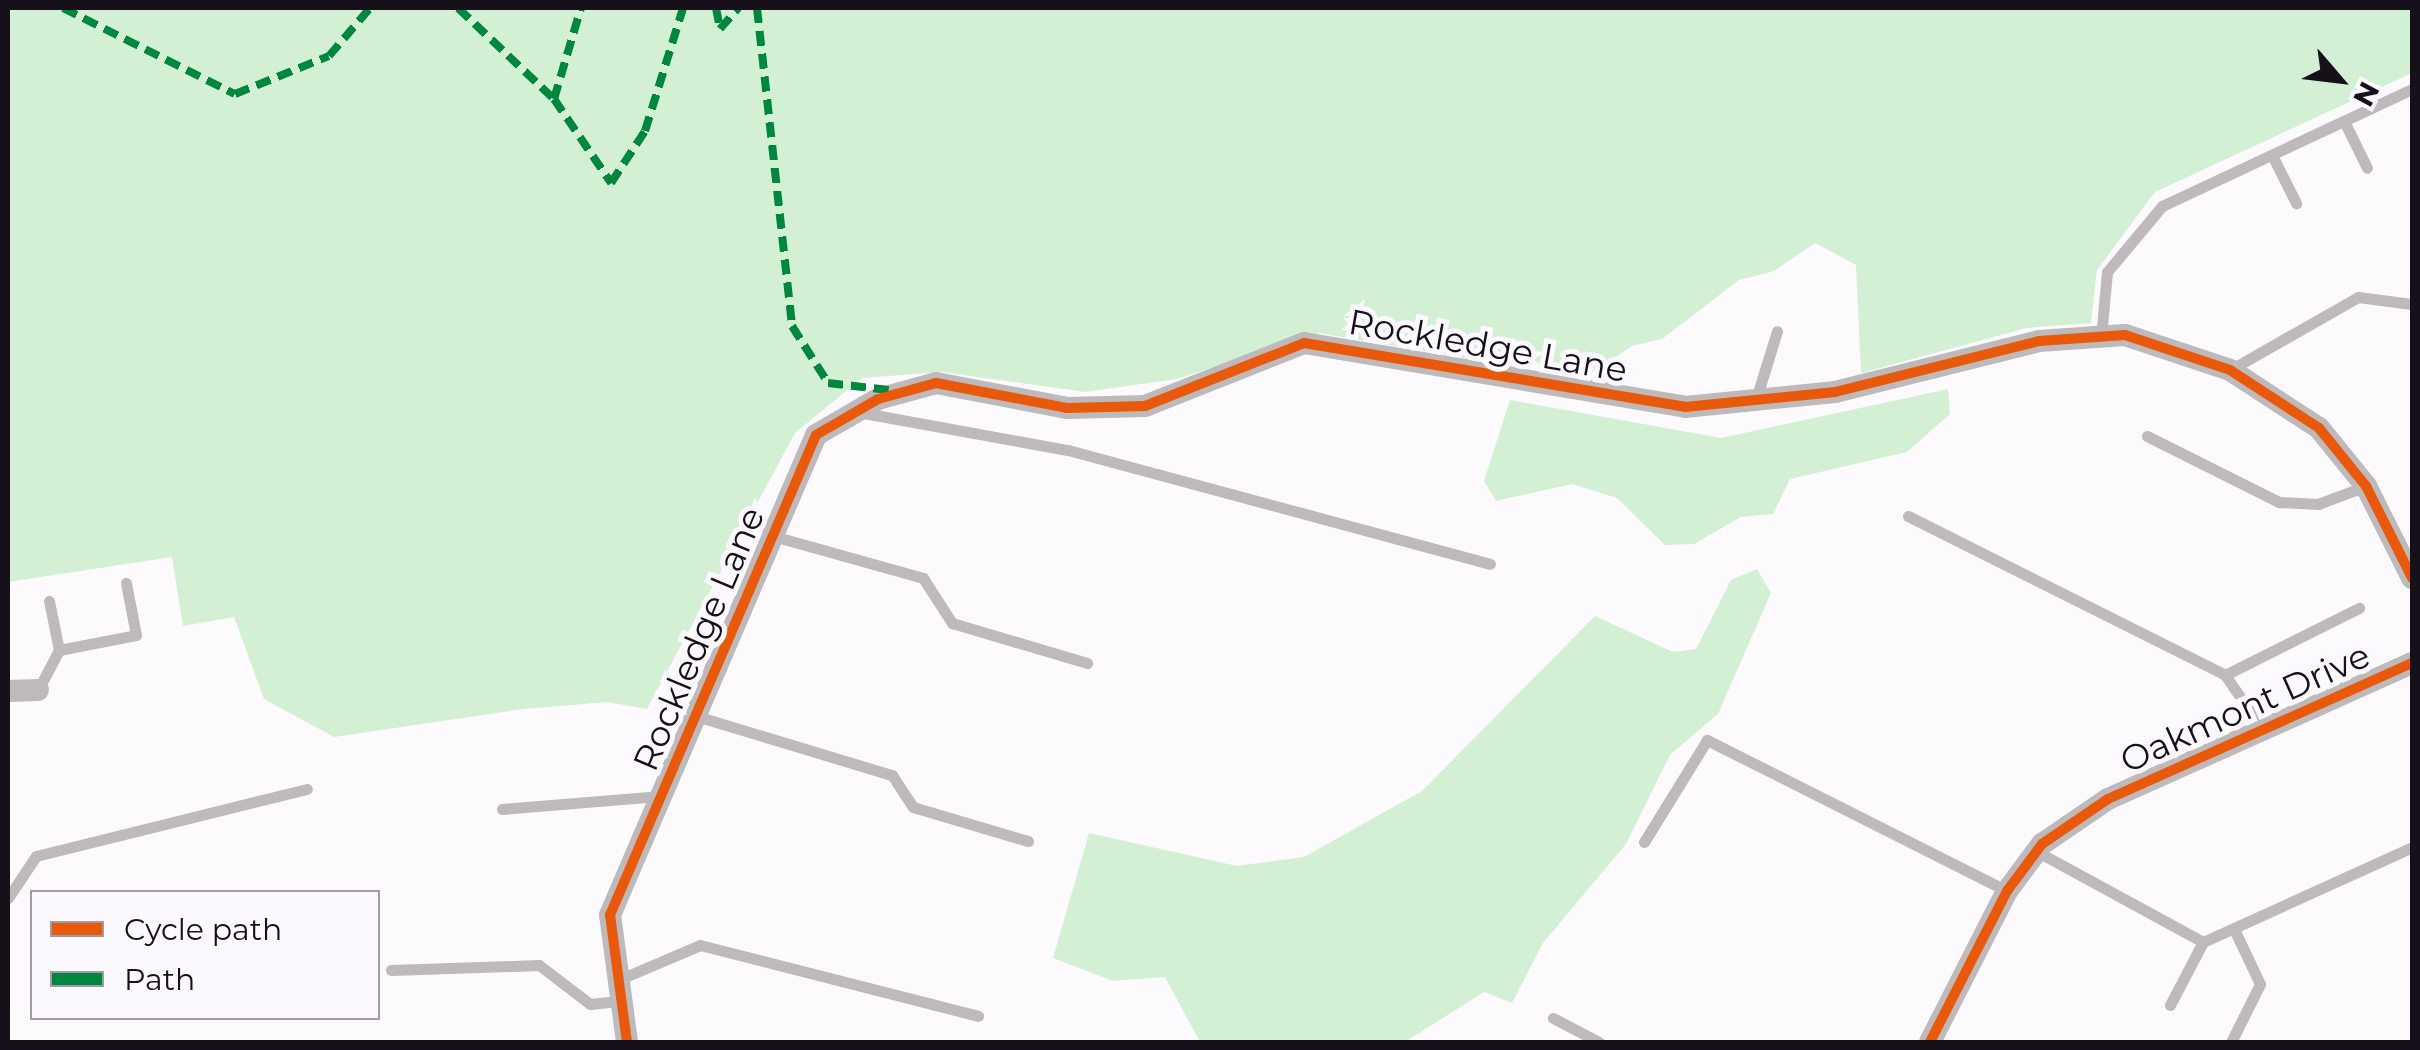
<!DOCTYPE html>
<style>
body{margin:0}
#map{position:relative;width:2420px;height:1050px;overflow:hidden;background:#fcfafd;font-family:Montserrat,sans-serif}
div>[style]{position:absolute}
.green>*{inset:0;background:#d3f0d4}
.service>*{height:11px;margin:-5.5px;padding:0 5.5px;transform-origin:5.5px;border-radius:5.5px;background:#beb9bb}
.minor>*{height:22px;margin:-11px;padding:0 11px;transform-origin:11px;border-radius:11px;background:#beb9bb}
.quiet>*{height:8px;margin-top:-4px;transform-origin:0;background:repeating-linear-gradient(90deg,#00873e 0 15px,transparent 0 23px)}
.cycleway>*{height:10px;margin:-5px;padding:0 5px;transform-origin:5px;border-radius:5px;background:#e8590c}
span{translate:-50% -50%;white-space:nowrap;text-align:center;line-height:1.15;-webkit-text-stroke:10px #fcf9fe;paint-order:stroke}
.street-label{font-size:35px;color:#151019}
.frame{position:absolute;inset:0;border:10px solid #151019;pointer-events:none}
.legend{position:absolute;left:30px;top:890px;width:350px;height:130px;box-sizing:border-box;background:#fcf9fe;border:2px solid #a09ca2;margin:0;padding:12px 18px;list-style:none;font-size:30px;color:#151019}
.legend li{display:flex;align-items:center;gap:20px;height:50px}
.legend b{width:50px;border:2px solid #a09ca2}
.north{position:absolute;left:2290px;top:30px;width:100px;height:100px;-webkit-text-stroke:8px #fcf9fe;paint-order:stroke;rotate:118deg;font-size:28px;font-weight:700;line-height:40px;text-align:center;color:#151019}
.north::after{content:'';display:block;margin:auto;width:35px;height:45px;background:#151019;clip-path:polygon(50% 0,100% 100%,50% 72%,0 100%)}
</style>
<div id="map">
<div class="green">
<i style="clip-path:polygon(8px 8px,2412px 8px,2412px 73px,2155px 192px,2097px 270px,2091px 323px,2027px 328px,1861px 373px,1856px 265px,1815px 243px,1774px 271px,1739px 280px,1662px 339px,1632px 346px,1578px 382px,1535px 361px,1521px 368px,1319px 333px,1177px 379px,1085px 392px,942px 372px,862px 378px,795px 433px,647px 709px,607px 702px,524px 709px,334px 737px,264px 699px,234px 617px,183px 626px,172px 557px,8px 582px)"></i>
<i style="clip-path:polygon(1948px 389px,1950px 414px,1907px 452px,1790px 479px,1773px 514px,1741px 517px,1694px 544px,1665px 545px,1617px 498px,1572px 484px,1496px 501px,1484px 481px,1510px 400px,1721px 438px)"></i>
<i style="clip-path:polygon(1757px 569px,1771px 593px,1718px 714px,1670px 755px,1626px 844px,1543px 943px,1512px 1003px,1484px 992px,1405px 1042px,1200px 1042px,1165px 977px,1113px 981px,1053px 958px,1089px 833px,1237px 866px,1304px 857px,1422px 791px,1595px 616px,1673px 652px,1696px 649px,1731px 580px)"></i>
</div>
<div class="service">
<i style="left:2344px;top:121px;width:52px;rotate:63.9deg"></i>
<i style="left:2272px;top:155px;width:54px;rotate:63.4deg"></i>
<i style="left:2101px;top:337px;width:65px;rotate:-84.7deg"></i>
<i style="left:2107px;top:272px;width:86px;rotate:-50.2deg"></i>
<i style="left:2162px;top:206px;width:276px;rotate:-25.1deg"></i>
<i style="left:2230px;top:370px;width:147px;rotate:-29.7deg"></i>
<i style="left:2358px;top:297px;width:54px;rotate:7.4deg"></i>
<i style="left:1756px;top:399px;width:71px;rotate:-72.8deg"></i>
<i style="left:858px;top:412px;width:213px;rotate:10.3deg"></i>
<i style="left:1068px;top:450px;width:437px;rotate:15.1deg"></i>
<i style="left:2147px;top:436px;width:148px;rotate:26.6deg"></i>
<i style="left:2279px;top:502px;width:39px;rotate:3deg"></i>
<i style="left:2318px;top:504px;width:51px;rotate:-20.6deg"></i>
<i style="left:1908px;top:516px;width:355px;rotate:26.6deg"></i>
<i style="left:2225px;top:675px;width:67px;rotate:55.4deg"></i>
<i style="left:773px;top:536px;width:156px;rotate:15.6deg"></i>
<i style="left:923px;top:578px;width:54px;rotate:57.2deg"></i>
<i style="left:952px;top:623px;width:141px;rotate:16.5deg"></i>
<i style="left:49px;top:601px;width:50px;rotate:78.5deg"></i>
<i style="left:2225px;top:675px;width:150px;rotate:-26.6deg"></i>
<i style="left:38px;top:690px;width:45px;rotate:-62.3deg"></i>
<i style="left:59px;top:650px;width:78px;rotate:-11deg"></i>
<i style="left:136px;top:635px;width:53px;rotate:-100.9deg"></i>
<i style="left:696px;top:716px;width:205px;rotate:16.8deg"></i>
<i style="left:892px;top:775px;width:38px;rotate:57deg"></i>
<i style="left:913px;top:807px;width:120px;rotate:16.5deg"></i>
<i style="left:502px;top:809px;width:160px;rotate:-4.7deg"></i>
<i style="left:1644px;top:842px;width:120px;rotate:-58.3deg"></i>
<i style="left:1707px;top:740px;width:336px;rotate:26.7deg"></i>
<i style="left:2036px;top:851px;width:190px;rotate:28.6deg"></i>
<i style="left:2203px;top:942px;width:230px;rotate:-24.4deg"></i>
<i style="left:8px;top:898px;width:50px;rotate:-56.3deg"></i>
<i style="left:36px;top:856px;width:279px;rotate:-13.9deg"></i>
<i style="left:391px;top:970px;width:148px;rotate:-1.9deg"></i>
<i style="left:539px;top:965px;width:64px;rotate:37.4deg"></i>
<i style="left:590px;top:1004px;width:31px;rotate:-6deg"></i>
<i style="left:618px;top:980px;width:89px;rotate:-23.1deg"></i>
<i style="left:700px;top:945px;width:287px;rotate:14.3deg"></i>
<i style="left:2170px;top:1005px;width:71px;rotate:-62.4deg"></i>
<i style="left:1553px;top:1018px;width:52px;rotate:27.6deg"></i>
<i style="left:2231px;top:1042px;width:65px;rotate:-63.4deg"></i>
<i style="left:2260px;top:984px;width:61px;rotate:-115.3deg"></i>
</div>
<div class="minor">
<i style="left:8px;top:691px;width:30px;rotate:-2deg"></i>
<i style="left:627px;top:1042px;width:128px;rotate:-97.6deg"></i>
<i style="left:610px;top:915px;width:522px;rotate:-66.77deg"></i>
<i style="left:816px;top:435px;width:72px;rotate:-30.1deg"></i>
<i style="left:878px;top:399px;width:60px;rotate:-15.4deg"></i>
<i style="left:936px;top:383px;width:133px;rotate:10.8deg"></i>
<i style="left:1067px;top:408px;width:78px;rotate:-1.5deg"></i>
<i style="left:1145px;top:406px;width:171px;rotate:-21.6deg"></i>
<i style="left:1304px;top:343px;width:386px;rotate:9.5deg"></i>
<i style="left:1685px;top:407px;width:151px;rotate:-5.7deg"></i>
<i style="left:1835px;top:392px;width:210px;rotate:-14deg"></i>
<i style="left:2039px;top:341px;width:86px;rotate:-4deg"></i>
<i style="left:2125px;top:335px;width:111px;rotate:18.4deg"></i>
<i style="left:2230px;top:370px;width:106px;rotate:33.1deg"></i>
<i style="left:2319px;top:428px;width:75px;rotate:51deg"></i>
<i style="left:2366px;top:486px;width:103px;rotate:63.4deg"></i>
<i style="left:1930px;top:1042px;width:169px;rotate:-63deg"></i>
<i style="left:2007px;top:891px;width:59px;rotate:-53.3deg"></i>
<i style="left:2042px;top:844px;width:80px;rotate:-34.3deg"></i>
<i style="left:2108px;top:799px;width:333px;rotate:-24.1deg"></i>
</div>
<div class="quiet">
<i style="left:63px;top:8px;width:192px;rotate:26.6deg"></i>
<i style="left:235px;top:94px;width:101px;rotate:-22deg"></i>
<i style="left:329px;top:56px;width:63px;rotate:-49.5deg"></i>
<i style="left:458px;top:8px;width:132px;rotate:43.5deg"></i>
<i style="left:554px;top:99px;width:95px;rotate:-73.5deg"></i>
<i style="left:716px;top:8px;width:21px;rotate:79deg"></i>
<i style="left:720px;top:29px;width:28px;rotate:-49deg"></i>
<i style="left:757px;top:8px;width:320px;rotate:83.7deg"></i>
<i style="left:792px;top:326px;width:67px;rotate:57.7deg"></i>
<i style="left:828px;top:383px;width:61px;rotate:6.5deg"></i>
<i style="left:554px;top:99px;width:102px;rotate:55.8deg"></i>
<i style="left:611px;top:183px;width:62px;rotate:-56.8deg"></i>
<i style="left:645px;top:131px;width:129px;rotate:-72.8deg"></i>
</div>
<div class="cycleway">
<i style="left:627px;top:1042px;width:128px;rotate:-97.6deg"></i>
<i style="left:610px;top:915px;width:522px;rotate:-66.77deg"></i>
<i style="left:816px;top:435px;width:72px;rotate:-30.1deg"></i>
<i style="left:878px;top:399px;width:60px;rotate:-15.4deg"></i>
<i style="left:936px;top:383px;width:133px;rotate:10.8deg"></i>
<i style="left:1067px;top:408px;width:78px;rotate:-1.5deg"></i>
<i style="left:1145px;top:406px;width:171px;rotate:-21.6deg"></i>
<i style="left:1304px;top:343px;width:386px;rotate:9.5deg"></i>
<i style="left:1685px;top:407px;width:151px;rotate:-5.7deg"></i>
<i style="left:1835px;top:392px;width:210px;rotate:-14deg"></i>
<i style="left:2039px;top:341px;width:86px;rotate:-4deg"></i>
<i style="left:2125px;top:335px;width:111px;rotate:18.4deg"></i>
<i style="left:2230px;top:370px;width:106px;rotate:33.1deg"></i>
<i style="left:2319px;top:428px;width:75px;rotate:51deg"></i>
<i style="left:2366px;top:486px;width:103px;rotate:63.4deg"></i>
<i style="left:1930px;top:1042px;width:169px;rotate:-63deg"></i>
<i style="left:2007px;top:891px;width:59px;rotate:-53.3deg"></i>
<i style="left:2042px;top:844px;width:80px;rotate:-34.3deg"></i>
<i style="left:2108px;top:799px;width:333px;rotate:-24.1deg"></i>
</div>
<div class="street-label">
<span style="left:1488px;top:346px;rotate:10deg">Rockledge Lane</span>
<span style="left:699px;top:639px;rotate:-67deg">Rockledge Lane</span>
<span style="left:2245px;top:708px;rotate:-24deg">Oakmont Drive</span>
</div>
<div class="frame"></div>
<ul class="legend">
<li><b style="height:12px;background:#e8590c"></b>Cycle path</li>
<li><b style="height:12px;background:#00873e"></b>Path</li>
</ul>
<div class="north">N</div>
</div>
